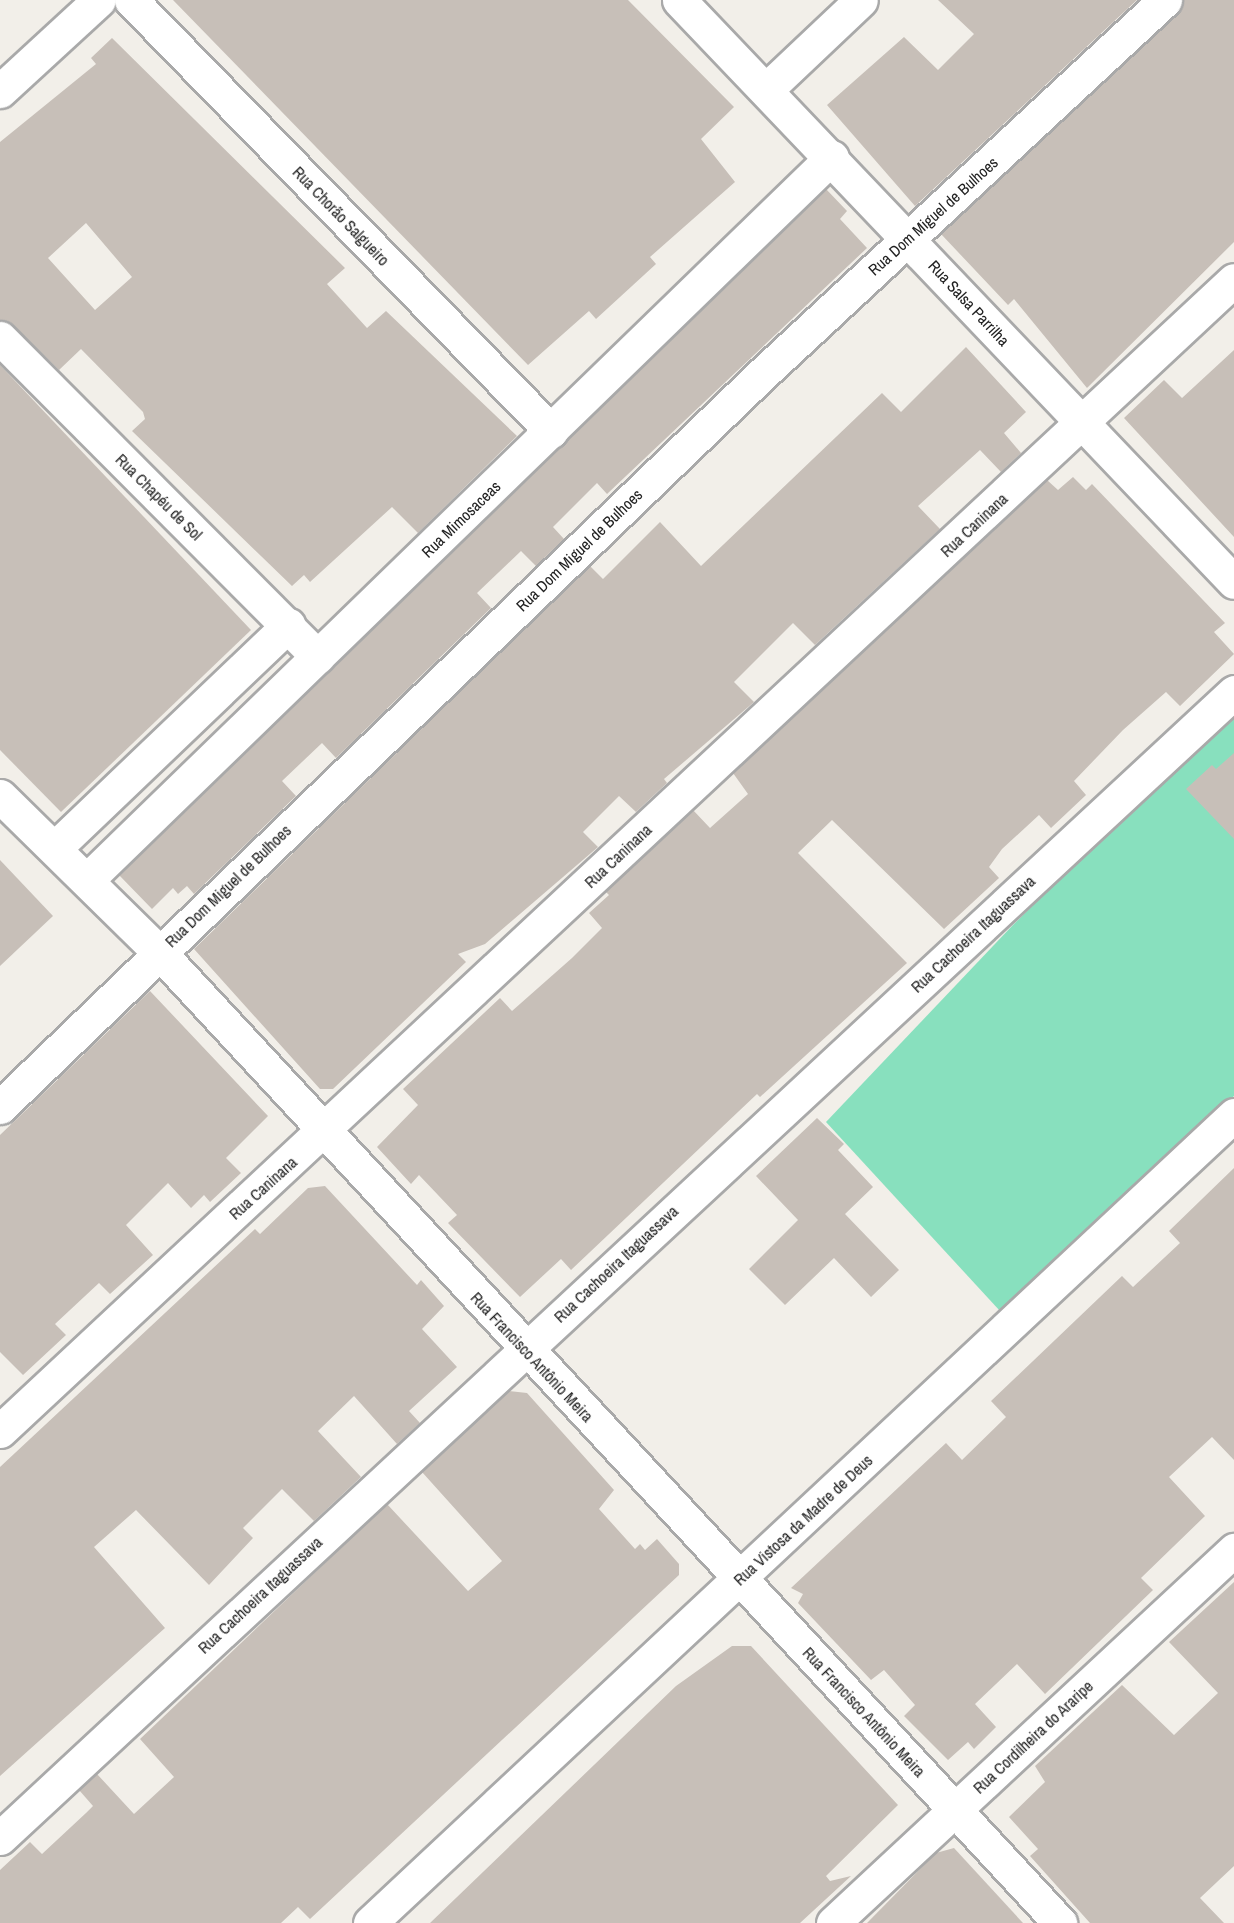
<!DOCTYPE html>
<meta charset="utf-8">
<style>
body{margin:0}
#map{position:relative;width:1234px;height:1923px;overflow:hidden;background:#f2efe9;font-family:"Archivo Narrow",sans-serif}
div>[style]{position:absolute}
.pitch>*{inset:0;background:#88e0be}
.building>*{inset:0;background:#c7bfb8}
.roads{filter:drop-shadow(2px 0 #a9a9a9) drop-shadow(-2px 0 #a9a9a9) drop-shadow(0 2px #a9a9a9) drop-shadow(0 -2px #a9a9a9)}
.street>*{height:33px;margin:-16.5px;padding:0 16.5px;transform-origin:16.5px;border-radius:16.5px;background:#fff}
span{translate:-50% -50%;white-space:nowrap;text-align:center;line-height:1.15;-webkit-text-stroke:6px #fff;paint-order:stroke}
.street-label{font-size:16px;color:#222}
</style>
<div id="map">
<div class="pitch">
<i style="clip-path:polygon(1234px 708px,1234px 1096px,1000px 1311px,826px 1122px,1012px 926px)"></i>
</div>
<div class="building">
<i style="clip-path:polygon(173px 0,628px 0,734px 107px,701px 139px,735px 182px,650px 257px,656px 264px,596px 319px,589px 311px,528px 365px)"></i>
<i style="clip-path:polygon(938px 0,1137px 0,915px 206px,827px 105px,904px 37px,938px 70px,974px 34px)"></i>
<i style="clip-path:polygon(1183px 0,1234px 0,1234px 242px,1087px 388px,1014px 299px,1008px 305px,941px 234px,1178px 14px)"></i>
<i style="clip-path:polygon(evenodd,112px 38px,345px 268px,327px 284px,367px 328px,386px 311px,517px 436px,418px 533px,392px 507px,310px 582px,304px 575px,292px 586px,132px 431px,145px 419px,143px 412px,81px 349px,59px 370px,13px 325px,0 320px,0 142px,96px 64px,91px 58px,112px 38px,86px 223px,132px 277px,95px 310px,48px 258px,86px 223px)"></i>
<i style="clip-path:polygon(826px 189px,847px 211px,840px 219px,867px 248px,607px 494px,597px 483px,553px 527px,564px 539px,536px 566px,521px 551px,477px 593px,491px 608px,336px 758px,322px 743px,282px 781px,296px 796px,194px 894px,187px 886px,178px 894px,173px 888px,152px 909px,119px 875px)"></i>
<i style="clip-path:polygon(966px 347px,1026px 412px,1004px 433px,1021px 453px,1001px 472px,980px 450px,918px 506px,940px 529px,815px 645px,793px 623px,734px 682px,754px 702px,664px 779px,667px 783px,636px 812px,619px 796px,583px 832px,598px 847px,485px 944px,458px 954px,466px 962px,333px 1089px,320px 1089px,194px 949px,590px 566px,603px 579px,660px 522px,701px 566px,882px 393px,901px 412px)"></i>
<i style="clip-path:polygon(1234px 350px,1234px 537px,1124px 418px,1164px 380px,1182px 398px)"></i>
<i style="clip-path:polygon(0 365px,251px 630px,61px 812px,0 750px)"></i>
<i style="clip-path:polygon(1073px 477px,1086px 490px,1092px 484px,1225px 623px,1214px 632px,1234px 654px,1180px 706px,1166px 692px,1123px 730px,1074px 781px,1086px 795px,1051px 828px,1039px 815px,1002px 849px,989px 867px,999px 878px,944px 929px,832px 820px,798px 853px,907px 963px,760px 1097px,757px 1094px,571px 1270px,561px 1259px,520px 1297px,448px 1223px,457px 1215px,419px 1175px,411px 1184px,377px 1147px,418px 1105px,403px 1089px,500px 998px,512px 1011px,572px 958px,602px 928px,589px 913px,609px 895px,606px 892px,693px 810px,710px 828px,748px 794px,733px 773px,1047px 480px,1058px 490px)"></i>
<i style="clip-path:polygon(1234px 753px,1234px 839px,1186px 789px,1212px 765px,1216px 769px)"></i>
<i style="clip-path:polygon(0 860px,53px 916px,0 966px)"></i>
<i style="clip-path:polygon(150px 991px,268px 1116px,226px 1158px,241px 1173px,210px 1202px,204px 1195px,191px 1208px,168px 1183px,126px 1225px,153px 1255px,110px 1294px,99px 1283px,55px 1324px,66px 1335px,23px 1375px,0 1352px,0 1135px)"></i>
<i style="clip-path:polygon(817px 1118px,844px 1144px,838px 1150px,873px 1187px,845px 1214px,899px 1270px,871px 1297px,834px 1258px,785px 1305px,749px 1269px,798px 1220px,756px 1176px)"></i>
<i style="clip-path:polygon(1234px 1168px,1234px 1460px,1212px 1437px,1169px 1477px,1205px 1516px,1141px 1578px,1153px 1590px,1045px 1694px,1017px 1664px,975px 1704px,996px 1727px,974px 1749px,968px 1742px,948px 1760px,904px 1716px,915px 1705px,884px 1670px,871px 1680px,798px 1603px,803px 1594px,791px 1588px,946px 1443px,962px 1460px,1006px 1417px,991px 1401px,1122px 1276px,1133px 1287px,1180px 1243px,1169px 1231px)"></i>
<i style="clip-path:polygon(325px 1186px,417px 1285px,421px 1280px,444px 1306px,422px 1329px,457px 1367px,409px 1411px,420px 1423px,397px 1444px,354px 1396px,318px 1431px,361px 1477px,314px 1521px,282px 1489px,243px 1528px,253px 1538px,209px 1585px,136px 1510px,94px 1547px,165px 1628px,0 1776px,0 1467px,255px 1229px,260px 1234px,308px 1188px)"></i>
<i style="clip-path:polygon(509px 1391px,527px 1393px,614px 1490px,599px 1509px,635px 1549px,640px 1544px,645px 1550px,657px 1539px,679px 1564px,679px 1575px,310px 1919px,298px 1907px,281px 1923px,0 1923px,0 1870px,30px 1842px,42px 1854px,86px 1813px,93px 1806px,79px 1790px,97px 1774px,134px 1814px,174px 1777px,140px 1739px,387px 1504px,468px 1591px,502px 1561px,422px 1472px)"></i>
<i style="clip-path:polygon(1234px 1582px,1234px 1866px,1200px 1898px,1224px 1923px,1090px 1923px,1030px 1856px,1038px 1849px,1009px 1817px,1045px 1782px,1035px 1766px,1122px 1685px,1174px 1735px,1218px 1693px,1169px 1642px)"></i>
<i style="clip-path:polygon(732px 1646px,751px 1646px,898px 1805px,826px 1876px,830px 1881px,851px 1876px,800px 1923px,430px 1923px,676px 1686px)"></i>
<i style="clip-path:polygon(954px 1848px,1023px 1923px,867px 1923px,936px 1853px)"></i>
</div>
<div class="roads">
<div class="street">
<i style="left:131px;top:0;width:602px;rotate:45.74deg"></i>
<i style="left:679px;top:0;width:804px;rotate:46.36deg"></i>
<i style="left:767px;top:89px;width:129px;rotate:-43.4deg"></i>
<i style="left:0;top:91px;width:134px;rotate:-42.6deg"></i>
<i style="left:0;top:338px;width:450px;rotate:45.1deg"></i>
<i style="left:0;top:796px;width:223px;rotate:44.5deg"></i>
<i style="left:159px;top:952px;width:1325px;rotate:47.14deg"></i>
<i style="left:55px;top:848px;width:323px;rotate:-43.7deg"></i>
<i style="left:87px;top:880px;width:1038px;rotate:-44.14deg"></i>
<i style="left:0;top:1107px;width:1053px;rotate:-43.88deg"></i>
<i style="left:759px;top:377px;width:554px;rotate:-42.88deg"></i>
<i style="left:0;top:1431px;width:1687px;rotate:-43.01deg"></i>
<i style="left:0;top:1838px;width:1684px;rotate:-42.88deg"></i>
<i style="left:370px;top:1923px;width:1183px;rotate:-43.08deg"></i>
<i style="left:833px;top:1923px;width:548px;rotate:-42.93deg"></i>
</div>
</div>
<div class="street-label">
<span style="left:341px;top:216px;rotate:46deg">Rua Chorão Salgueiro</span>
<span style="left:933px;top:216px;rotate:-42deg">Rua Dom Miguel de Bulhoes</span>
<span style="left:969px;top:303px;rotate:47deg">Rua Salsa Parrilha</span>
<span style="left:159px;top:497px;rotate:45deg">Rua Chapéu de Sol</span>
<span style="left:461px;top:519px;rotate:-44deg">Rua Mimosaceas</span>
<span style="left:974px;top:525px;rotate:-43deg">Rua Caninana</span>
<span style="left:579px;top:550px;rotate:-44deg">Rua Dom Miguel de Bulhoes</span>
<span style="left:618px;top:856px;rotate:-43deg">Rua Caninana</span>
<span style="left:228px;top:886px;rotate:-44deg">Rua Dom Miguel de Bulhoes</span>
<span style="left:973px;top:934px;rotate:-43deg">Rua Cachoeira Itaguassava</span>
<span style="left:263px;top:1188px;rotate:-42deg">Rua Caninana</span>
<span style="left:616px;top:1264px;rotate:-43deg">Rua Cachoeira Itaguassava</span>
<span style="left:532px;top:1357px;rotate:47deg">Rua Francisco Antônio Meira</span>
<span style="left:803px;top:1520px;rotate:-43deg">Rua Vistosa da Madre de Deus</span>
<span style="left:260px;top:1595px;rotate:-43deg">Rua Cachoeira Itaguassava</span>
<span style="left:864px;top:1712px;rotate:47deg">Rua Francisco Antônio Meira</span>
<span style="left:1033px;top:1737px;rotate:-43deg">Rua Cordilheira do Araripe</span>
</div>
</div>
